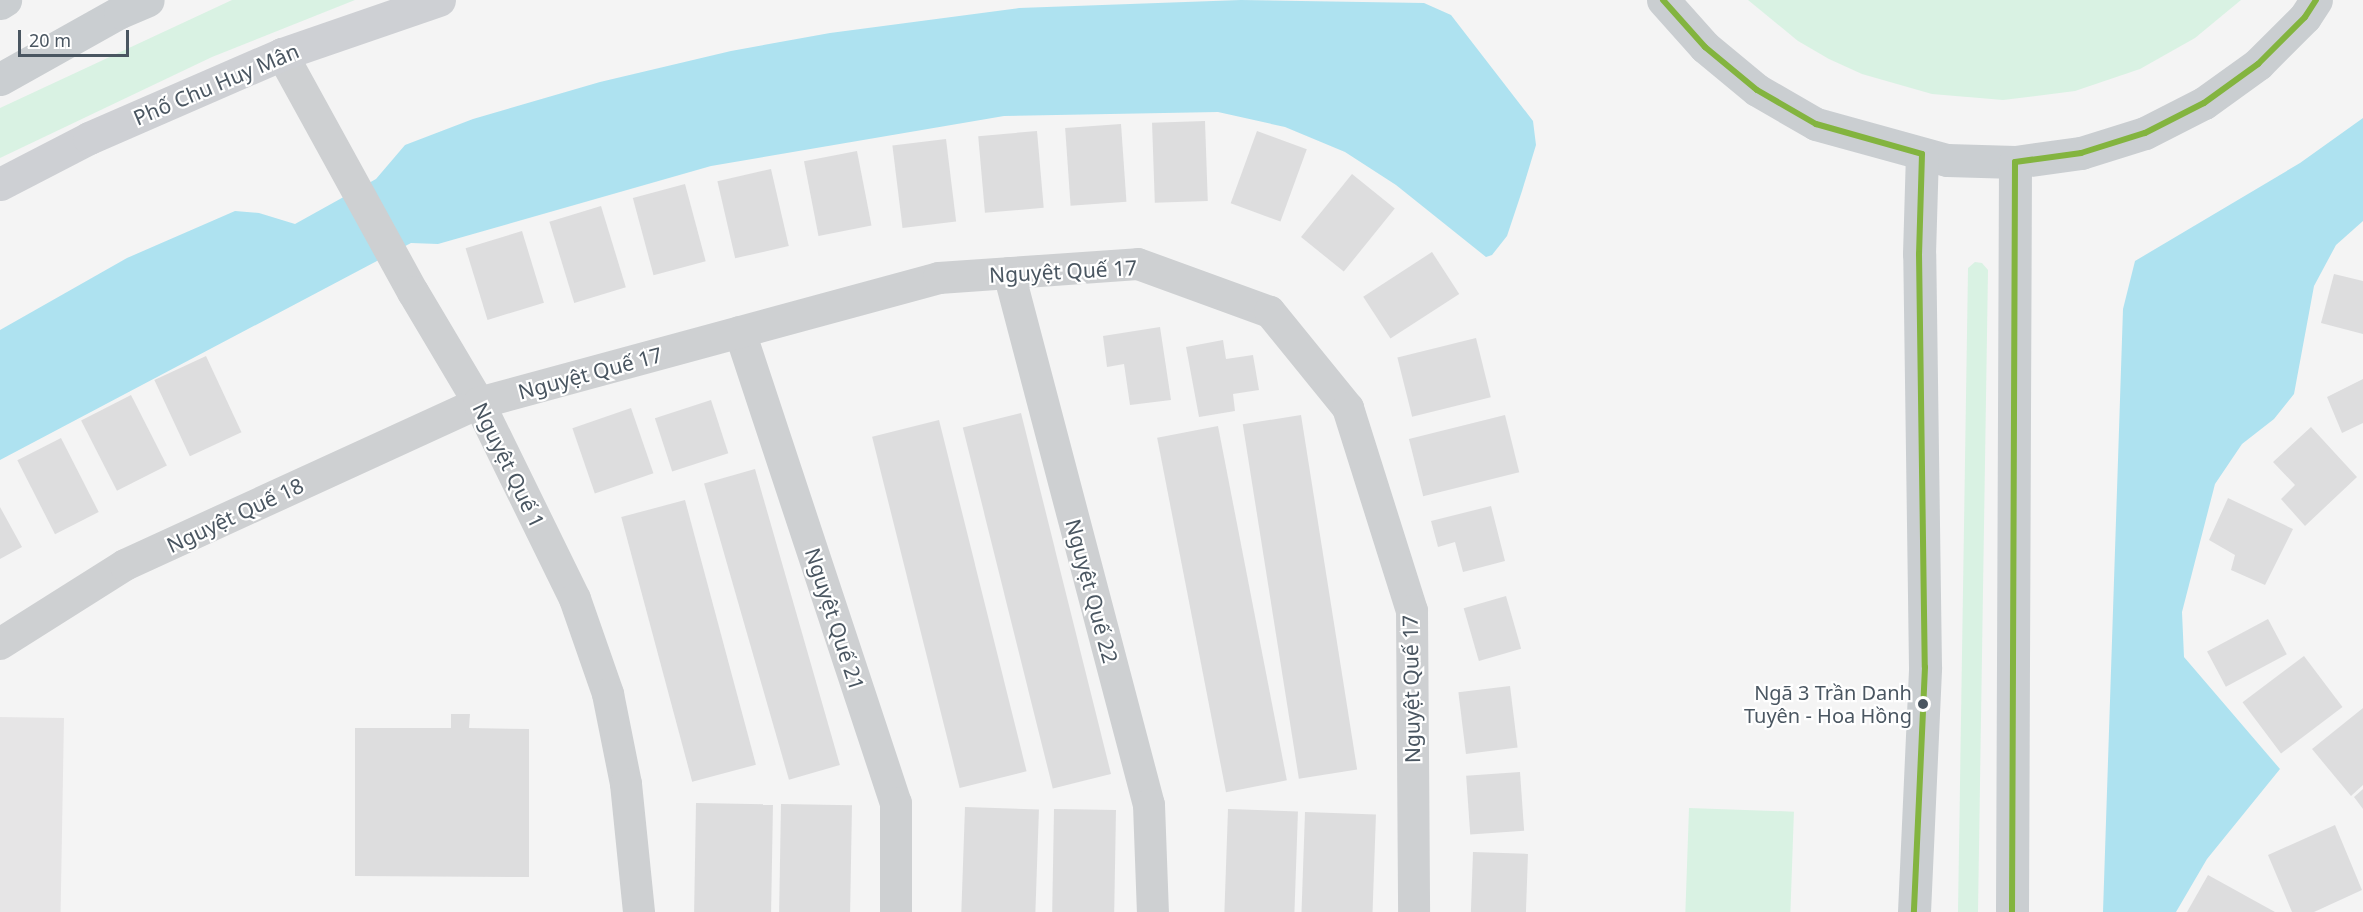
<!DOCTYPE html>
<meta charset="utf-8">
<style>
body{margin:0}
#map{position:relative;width:2363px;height:912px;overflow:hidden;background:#f4f4f4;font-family:"Noto Sans",sans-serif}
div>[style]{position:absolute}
.education>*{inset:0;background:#e6e5e6;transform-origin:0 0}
.green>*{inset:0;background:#d9f2e3;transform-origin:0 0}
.water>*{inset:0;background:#aee2f0}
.building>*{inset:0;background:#ddddde;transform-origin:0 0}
.minor>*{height:32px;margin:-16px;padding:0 16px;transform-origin:16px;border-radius:16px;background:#ced0d2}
.secondary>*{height:33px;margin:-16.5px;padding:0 16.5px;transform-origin:16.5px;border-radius:16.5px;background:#ced0d4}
.primary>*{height:33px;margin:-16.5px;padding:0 16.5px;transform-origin:16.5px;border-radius:16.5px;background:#caced1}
.bus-1>*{height:6px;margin:-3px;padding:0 3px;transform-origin:3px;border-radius:3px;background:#83b43f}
.dots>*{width:16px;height:16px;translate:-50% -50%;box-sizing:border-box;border:3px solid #fff;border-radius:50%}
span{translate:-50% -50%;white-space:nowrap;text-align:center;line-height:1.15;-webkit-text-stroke:4.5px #fff;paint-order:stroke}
.bus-label{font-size:20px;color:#4a5661}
.right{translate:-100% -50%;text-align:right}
.street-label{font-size:21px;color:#4a5661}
.scale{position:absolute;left:18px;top:30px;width:111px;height:27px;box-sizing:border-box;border:3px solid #4a5661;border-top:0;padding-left:8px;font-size:18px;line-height:21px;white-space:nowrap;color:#4a5661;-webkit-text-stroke:4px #fff;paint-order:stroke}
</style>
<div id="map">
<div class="education">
<i style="left:0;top:717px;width:64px;height:195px;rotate:1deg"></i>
</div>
<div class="green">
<i style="clip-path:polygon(232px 0,355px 0,212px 57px,0 158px,0 108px)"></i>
<i style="clip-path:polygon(1748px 0,2241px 0,2195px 38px,2140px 69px,2075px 91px,2003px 100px,1932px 94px,1862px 74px,1829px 59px,1798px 41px)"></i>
<i style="clip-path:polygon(1975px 262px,1982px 263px,1988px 270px,1978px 912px,1958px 912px,1968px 268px)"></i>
<i style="left:1689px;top:808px;width:105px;height:104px;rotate:2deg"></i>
</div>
<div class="water">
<i style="clip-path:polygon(1241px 0,1424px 3px,1451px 15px,1533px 121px,1536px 145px,1522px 191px,1507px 236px,1492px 255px,1486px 257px,1396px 185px,1345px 152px,1285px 127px,1218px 112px,1004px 116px,711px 166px,438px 244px,411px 243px,0 460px,0 330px,127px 258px,235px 211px,259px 213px,295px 224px,376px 179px,405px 145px,473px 119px,600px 82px,731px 51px,830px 33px,1019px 8px)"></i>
<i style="clip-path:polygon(2363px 118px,2363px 221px,2336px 245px,2314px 286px,2294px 394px,2274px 419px,2242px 444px,2215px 484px,2182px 612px,2184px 657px,2280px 769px,2207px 859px,2176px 912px,2103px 912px,2123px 309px,2135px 261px,2300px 163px)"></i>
</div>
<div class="building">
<i style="left:1205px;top:121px;width:80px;height:53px;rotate:88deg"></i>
<i style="left:1121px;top:124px;width:78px;height:56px;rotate:86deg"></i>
<i style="left:1037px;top:131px;width:77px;height:59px;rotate:85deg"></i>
<i style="left:1257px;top:131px;width:53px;height:77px;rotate:20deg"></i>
<i style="left:946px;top:139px;width:83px;height:54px;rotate:83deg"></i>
<i style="left:857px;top:151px;width:76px;height:54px;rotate:79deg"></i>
<i style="left:771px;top:169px;width:79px;height:55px;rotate:77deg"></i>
<i style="left:1352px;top:174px;width:55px;height:81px;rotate:39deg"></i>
<i style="left:685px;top:184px;width:80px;height:54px;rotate:75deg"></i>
<i style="left:601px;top:206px;width:85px;height:54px;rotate:73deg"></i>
<i style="left:522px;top:231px;width:75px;height:59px;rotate:73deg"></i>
<i style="left:1432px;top:252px;width:50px;height:82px;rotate:57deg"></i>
<i style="clip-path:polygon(2334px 274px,2363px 281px,2363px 334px,2321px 323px)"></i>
<i style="clip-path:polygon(1160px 327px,1171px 400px,1130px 405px,1124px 364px,1107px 367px,1103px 336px)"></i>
<i style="left:1476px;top:338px;width:61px;height:81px;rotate:76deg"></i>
<i style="clip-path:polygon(1223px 340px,1226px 359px,1253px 355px,1259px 390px,1233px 394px,1235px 411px,1199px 417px,1186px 347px)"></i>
<i style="left:206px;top:356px;width:84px;height:57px;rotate:65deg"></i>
<i style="clip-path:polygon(2363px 379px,2363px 423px,2342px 433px,2327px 397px)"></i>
<i style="left:131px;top:395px;width:79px;height:56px;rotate:63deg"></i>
<i style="left:711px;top:400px;width:56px;height:59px;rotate:72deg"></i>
<i style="left:631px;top:408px;width:69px;height:62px;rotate:71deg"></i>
<i style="left:1021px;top:413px;width:372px;height:60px;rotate:76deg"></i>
<i style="left:1301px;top:415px;width:359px;height:59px;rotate:81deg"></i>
<i style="left:1505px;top:415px;width:59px;height:99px;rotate:76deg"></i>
<i style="left:939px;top:420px;width:362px;height:69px;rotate:76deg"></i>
<i style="left:1218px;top:426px;width:361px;height:62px;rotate:79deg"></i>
<i style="clip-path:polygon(2311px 427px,2357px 477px,2305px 526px,2281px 499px,2295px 485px,2273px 462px)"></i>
<i style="left:61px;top:438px;width:83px;height:49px;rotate:63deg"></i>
<i style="left:755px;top:469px;width:308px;height:53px;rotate:74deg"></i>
<i style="clip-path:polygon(2228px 498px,2293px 529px,2265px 585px,2231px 570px,2235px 555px,2209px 540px)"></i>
<i style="left:685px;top:500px;width:274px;height:66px;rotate:75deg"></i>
<i style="clip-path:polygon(1491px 506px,1505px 561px,1463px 572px,1455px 542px,1438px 547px,1431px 521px)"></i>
<i style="clip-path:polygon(0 507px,22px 547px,0 559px)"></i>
<i style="left:1506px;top:596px;width:55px;height:44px;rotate:74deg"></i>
<i style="left:2268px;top:619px;width:40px;height:69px;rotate:62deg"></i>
<i style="left:2304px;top:656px;width:64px;height:77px;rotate:53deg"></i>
<i style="left:1510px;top:686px;width:62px;height:52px;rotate:83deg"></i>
<i style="clip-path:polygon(2363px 708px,2363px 785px,2351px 796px,2312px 749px)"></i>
<i style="clip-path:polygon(451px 714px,470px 714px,469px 728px,529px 729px,529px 877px,355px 876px,355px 728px,451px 728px)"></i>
<i style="left:1520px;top:772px;width:59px;height:54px;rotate:86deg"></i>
<i style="clip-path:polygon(2363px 789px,2363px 809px,2354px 797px)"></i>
<i style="left:696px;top:803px;width:77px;height:109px;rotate:1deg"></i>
<i style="left:781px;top:804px;width:71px;height:108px;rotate:1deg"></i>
<i style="left:965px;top:807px;width:74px;height:105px;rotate:2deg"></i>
<i style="left:1054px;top:809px;width:62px;height:103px;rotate:1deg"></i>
<i style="left:1228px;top:809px;width:70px;height:103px;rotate:2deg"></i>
<i style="left:1305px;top:812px;width:71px;height:100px;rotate:2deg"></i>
<i style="clip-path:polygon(2335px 825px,2362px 890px,2314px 912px,2292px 912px,2268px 855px)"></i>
<i style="left:1473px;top:852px;width:55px;height:60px;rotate:2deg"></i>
<i style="clip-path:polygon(2208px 875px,2275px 912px,2187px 912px)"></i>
</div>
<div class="minor">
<i style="left:282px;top:54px;width:272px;rotate:61.2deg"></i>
<i style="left:413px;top:292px;width:129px;rotate:59.3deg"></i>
<i style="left:479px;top:403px;width:218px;rotate:63.9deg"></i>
<i style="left:575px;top:599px;width:101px;rotate:70.8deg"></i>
<i style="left:608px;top:694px;width:92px;rotate:78.7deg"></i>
<i style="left:626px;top:784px;width:129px;rotate:84.2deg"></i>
<i style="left:1009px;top:273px;width:550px;rotate:75.26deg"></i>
<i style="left:1149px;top:805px;width:107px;rotate:87.9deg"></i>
<i style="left:740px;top:332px;width:496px;rotate:71.7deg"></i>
<i style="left:896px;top:803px;width:109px;rotate:90deg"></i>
<i style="left:0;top:644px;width:148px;rotate:-32.3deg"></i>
<i style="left:125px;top:565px;width:389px;rotate:-24.6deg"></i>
<i style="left:479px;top:403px;width:477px;rotate:-15.2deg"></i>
<i style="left:939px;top:278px;width:199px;rotate:-4deg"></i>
<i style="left:1138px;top:264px;width:140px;rotate:20deg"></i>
<i style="left:1270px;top:312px;width:124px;rotate:50.9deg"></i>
<i style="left:1348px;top:408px;width:213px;rotate:72.5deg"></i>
<i style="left:1412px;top:611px;width:301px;rotate:89.6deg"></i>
</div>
<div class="secondary">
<i style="left:0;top:184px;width:100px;rotate:-27.3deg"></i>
<i style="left:89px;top:138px;width:210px;rotate:-23.5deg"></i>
<i style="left:282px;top:54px;width:166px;rotate:-19deg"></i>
</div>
<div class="primary">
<i style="left:1663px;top:0;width:63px;rotate:48.2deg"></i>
<i style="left:1705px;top:47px;width:67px;rotate:39.6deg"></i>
<i style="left:1757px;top:90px;width:68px;rotate:30deg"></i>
<i style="left:1816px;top:124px;width:136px;rotate:15.4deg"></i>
<i style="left:1947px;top:160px;width:68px;rotate:1.7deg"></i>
<i style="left:2015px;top:162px;width:67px;rotate:-7.8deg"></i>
<i style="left:2081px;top:153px;width:67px;rotate:-17.4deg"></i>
<i style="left:2145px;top:133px;width:66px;rotate:-27deg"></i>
<i style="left:2204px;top:103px;width:67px;rotate:-35.8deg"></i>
<i style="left:2258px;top:64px;width:66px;rotate:-45deg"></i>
<i style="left:2305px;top:17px;width:20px;rotate:-57deg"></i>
<i style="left:0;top:3px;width:6px;rotate:-31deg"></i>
<i style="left:0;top:79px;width:137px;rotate:-29.2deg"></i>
<i style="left:120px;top:12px;width:30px;rotate:-23deg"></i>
<i style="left:1914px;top:912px;width:245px;rotate:-87.4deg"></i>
<i style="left:1925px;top:667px;width:413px;rotate:-90.8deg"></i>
<i style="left:1919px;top:254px;width:100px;rotate:-88.3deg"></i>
<i style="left:2012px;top:912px;width:750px;rotate:-89.77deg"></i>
</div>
<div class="bus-1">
<i style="left:1663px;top:0;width:63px;rotate:48.2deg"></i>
<i style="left:1705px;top:47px;width:67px;rotate:39.6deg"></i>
<i style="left:1757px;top:90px;width:68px;rotate:30deg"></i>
<i style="left:1816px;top:124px;width:110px;rotate:15.8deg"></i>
<i style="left:1922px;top:154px;width:100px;rotate:91.7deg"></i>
<i style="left:1919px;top:254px;width:413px;rotate:89.2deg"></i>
<i style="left:1925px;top:667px;width:245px;rotate:92.6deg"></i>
<i style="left:2012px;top:912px;width:750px;rotate:-89.77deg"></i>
<i style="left:2015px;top:162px;width:67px;rotate:-7.8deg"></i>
<i style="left:2081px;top:153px;width:67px;rotate:-17.4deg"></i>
<i style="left:2145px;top:133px;width:66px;rotate:-27deg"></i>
<i style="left:2204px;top:103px;width:67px;rotate:-35.8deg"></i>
<i style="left:2258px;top:64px;width:66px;rotate:-45deg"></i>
<i style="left:2305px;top:17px;width:20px;rotate:-57deg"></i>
</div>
<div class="dots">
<i style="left:1923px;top:704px;background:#4a5661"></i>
</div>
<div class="bus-label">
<span class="right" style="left:1912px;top:704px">Ngã 3 Trần Danh<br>Tuyên - Hoa Hồng</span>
</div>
<div class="street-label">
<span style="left:216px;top:84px;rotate:-23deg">Phố Chu Huy Mân</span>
<span style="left:1063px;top:271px;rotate:-3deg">Nguyệt Quế 17</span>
<span style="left:590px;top:373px;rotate:-15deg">Nguyệt Quế 17</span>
<span style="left:509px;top:465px;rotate:64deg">Nguyệt Quế 1</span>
<span style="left:235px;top:515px;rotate:-25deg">Nguyệt Quế 18</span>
<span style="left:1092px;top:591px;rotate:75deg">Nguyệt Quế 22</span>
<span style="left:835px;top:619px;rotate:72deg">Nguyệt Quế 21</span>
<span style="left:1411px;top:689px;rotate:-91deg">Nguyệt Quế 17</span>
</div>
<div class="scale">20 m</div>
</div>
